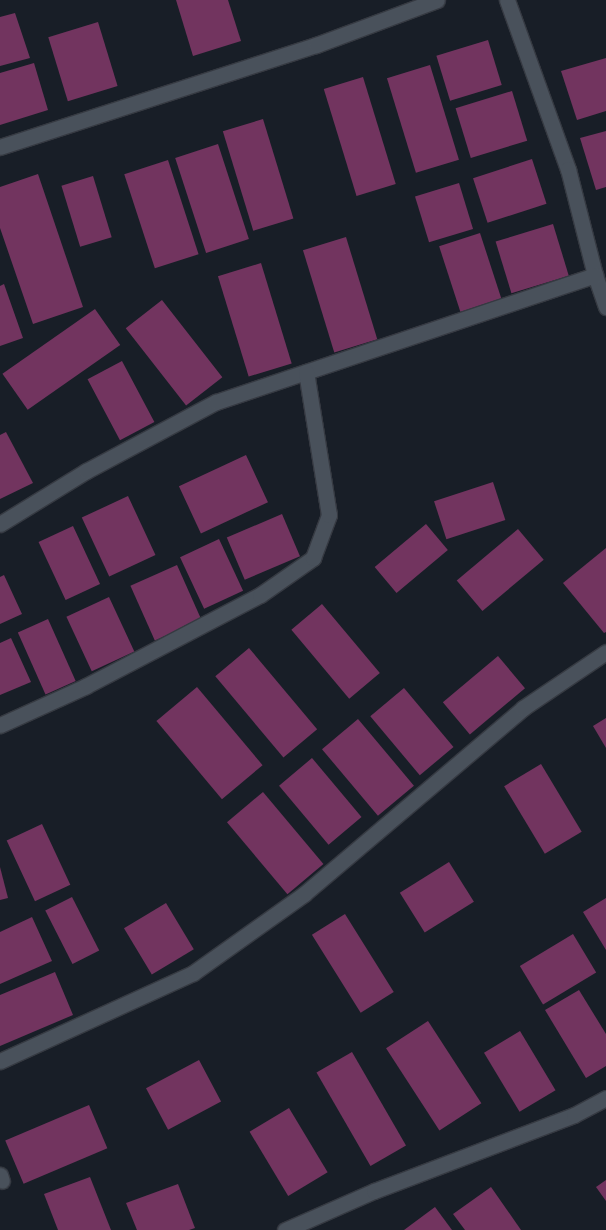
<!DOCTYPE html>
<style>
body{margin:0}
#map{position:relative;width:606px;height:1230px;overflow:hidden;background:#181e27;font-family:"DM Sans",sans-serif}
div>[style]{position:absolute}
.building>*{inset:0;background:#72345f;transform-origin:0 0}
.roads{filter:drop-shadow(1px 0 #363a42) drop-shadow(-1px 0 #363a42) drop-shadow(0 1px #363a42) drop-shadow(0 -1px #363a42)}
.minor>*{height:15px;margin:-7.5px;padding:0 7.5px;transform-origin:7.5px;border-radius:7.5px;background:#49515b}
span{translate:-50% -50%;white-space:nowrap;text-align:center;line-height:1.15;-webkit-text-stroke:4px #181e27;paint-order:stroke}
</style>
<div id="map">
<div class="building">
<i style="clip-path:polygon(176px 0,228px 0,241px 41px,193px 56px)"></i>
<i style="clip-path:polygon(15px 13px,30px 58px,0 66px,0 17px)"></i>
<i style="left:98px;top:22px;width:67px;height:52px;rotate:73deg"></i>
<i style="left:488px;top:40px;width:47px;height:54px;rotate:73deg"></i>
<i style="clip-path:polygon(606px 58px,606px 111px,577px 120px,561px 71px)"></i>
<i style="clip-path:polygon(34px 63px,48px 110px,0 125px,0 73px)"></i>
<i style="left:430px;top:65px;width:99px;height:45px;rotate:73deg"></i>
<i style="left:363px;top:77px;width:112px;height:41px;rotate:73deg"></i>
<i style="left:512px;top:91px;width:52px;height:59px;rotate:73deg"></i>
<i style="left:263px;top:119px;width:104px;height:42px;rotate:73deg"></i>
<i style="clip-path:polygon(606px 131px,606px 187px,596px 190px,580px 138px)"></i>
<i style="left:218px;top:144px;width:100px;height:45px;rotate:72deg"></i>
<i style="left:532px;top:159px;width:47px;height:62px;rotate:72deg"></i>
<i style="left:168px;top:160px;width:99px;height:46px;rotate:72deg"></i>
<i style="clip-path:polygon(38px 174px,83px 307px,33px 324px,0 228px,0 187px)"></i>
<i style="left:93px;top:176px;width:64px;height:33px;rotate:73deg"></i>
<i style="left:459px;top:183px;width:48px;height:46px;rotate:73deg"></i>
<i style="left:553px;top:224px;width:54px;height:60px;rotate:73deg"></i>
<i style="left:480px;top:233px;width:69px;height:43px;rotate:72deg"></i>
<i style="left:346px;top:237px;width:107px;height:45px;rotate:73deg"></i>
<i style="left:261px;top:263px;width:105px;height:45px;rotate:73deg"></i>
<i style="clip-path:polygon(4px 284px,23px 338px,0 346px,0 286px)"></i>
<i style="left:162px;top:300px;width:98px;height:46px;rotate:52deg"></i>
<i style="left:95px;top:309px;width:44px;height:113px;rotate:55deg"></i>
<i style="left:122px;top:361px;width:69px;height:39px;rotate:62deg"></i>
<i style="clip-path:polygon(6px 432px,33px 483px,0 499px,0 435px)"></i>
<i style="left:246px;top:455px;width:52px;height:74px;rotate:65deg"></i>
<i style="left:493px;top:482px;width:40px;height:62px;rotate:72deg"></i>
<i style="left:128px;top:496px;width:65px;height:51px;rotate:65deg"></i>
<i style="left:282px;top:514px;width:46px;height:60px;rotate:67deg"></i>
<i style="left:426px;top:524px;width:34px;height:67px;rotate:50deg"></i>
<i style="left:73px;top:526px;width:64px;height:38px;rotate:65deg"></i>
<i style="left:518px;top:529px;width:40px;height:80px;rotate:50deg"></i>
<i style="left:219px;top:539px;width:57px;height:43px;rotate:65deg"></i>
<i style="clip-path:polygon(606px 548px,606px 632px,604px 633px,563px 583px)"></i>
<i style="left:177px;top:565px;width:60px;height:51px;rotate:66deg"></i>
<i style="clip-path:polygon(4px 575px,22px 614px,0 624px,0 577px)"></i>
<i style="left:109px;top:597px;width:60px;height:47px;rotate:65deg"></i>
<i style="left:322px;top:604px;width:90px;height:40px;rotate:50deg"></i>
<i style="left:48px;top:619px;width:68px;height:33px;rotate:66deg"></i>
<i style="clip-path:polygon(11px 638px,31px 682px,0 695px,0 643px)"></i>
<i style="left:249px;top:648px;width:106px;height:44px;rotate:50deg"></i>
<i style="left:498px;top:656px;width:42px;height:72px;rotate:50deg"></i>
<i style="left:197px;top:687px;width:102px;height:53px;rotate:50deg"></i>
<i style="left:404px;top:688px;width:77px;height:44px;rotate:50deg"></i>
<i style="clip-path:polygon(606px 718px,606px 748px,593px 726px)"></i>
<i style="left:358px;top:719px;width:87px;height:47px;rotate:50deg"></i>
<i style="left:312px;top:758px;width:77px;height:43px;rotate:50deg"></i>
<i style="left:541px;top:764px;width:79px;height:43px;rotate:59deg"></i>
<i style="left:263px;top:792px;width:94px;height:47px;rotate:50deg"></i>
<i style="left:42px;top:824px;width:67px;height:39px;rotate:65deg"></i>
<i style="left:449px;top:862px;width:47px;height:58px;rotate:58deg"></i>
<i style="clip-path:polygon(0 867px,8px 898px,0 900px)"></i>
<i style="left:72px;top:897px;width:60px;height:30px;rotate:63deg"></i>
<i style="clip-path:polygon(606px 898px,606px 950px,583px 912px)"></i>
<i style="left:166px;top:903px;width:54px;height:49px;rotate:59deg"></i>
<i style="left:345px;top:914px;width:92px;height:39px;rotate:58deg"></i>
<i style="clip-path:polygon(32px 917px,52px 961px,0 984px,0 932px)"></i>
<i style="left:573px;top:934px;width:45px;height:62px;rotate:59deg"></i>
<i style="clip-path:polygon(55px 972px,73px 1015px,0 1046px,0 995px)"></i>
<i style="clip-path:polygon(579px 990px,606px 1034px,606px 1066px,586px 1078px,545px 1010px)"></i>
<i style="left:428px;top:1021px;width:98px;height:50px;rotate:57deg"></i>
<i style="left:520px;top:1031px;width:69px;height:42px;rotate:59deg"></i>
<i style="left:352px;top:1052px;width:108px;height:41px;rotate:60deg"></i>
<i style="left:199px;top:1060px;width:47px;height:60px;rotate:62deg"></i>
<i style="left:89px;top:1105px;width:47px;height:91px;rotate:67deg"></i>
<i style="left:289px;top:1108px;width:75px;height:46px;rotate:59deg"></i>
<i style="clip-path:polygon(90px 1177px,111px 1230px,58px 1230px,44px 1194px)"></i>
<i style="clip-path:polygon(606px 1180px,606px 1201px,596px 1187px)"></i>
<i style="clip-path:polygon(178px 1184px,195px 1228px,189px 1230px,137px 1230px,126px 1203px)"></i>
<i style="clip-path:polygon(491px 1187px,521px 1230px,465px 1230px,453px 1214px)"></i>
<i style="clip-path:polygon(435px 1207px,452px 1230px,404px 1230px)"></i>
</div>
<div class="roads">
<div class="minor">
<i style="left:507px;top:0;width:180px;rotate:70.2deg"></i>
<i style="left:568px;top:169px;width:109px;rotate:75.7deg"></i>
<i style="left:595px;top:275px;width:34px;rotate:71deg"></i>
<i style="left:0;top:147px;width:332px;rotate:-17.9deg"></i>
<i style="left:316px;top:45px;width:129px;rotate:-20.4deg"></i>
<i style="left:0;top:524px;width:101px;rotate:-31.6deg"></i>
<i style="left:86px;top:471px;width:147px;rotate:-28deg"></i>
<i style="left:216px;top:402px;width:400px;rotate:-18.5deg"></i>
<i style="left:0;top:725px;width:94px;rotate:-24.4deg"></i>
<i style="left:86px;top:686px;width:196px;rotate:-27.6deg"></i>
<i style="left:260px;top:595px;width:65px;rotate:-34.9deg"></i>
<i style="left:313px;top:558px;width:46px;rotate:-69.6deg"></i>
<i style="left:329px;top:515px;width:145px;rotate:-99.1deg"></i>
<i style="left:0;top:1061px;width:212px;rotate:-24.5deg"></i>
<i style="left:193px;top:973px;width:136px;rotate:-35.4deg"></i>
<i style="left:304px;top:894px;width:287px;rotate:-40.3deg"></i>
<i style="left:523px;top:708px;width:100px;rotate:-34deg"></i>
<i style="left:0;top:1175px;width:6px;rotate:72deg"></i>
<i style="left:285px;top:1230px;width:97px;rotate:-23.7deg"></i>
<i style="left:374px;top:1191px;width:214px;rotate:-20.8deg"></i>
<i style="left:574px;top:1115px;width:36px;rotate:-28deg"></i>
</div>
</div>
</div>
